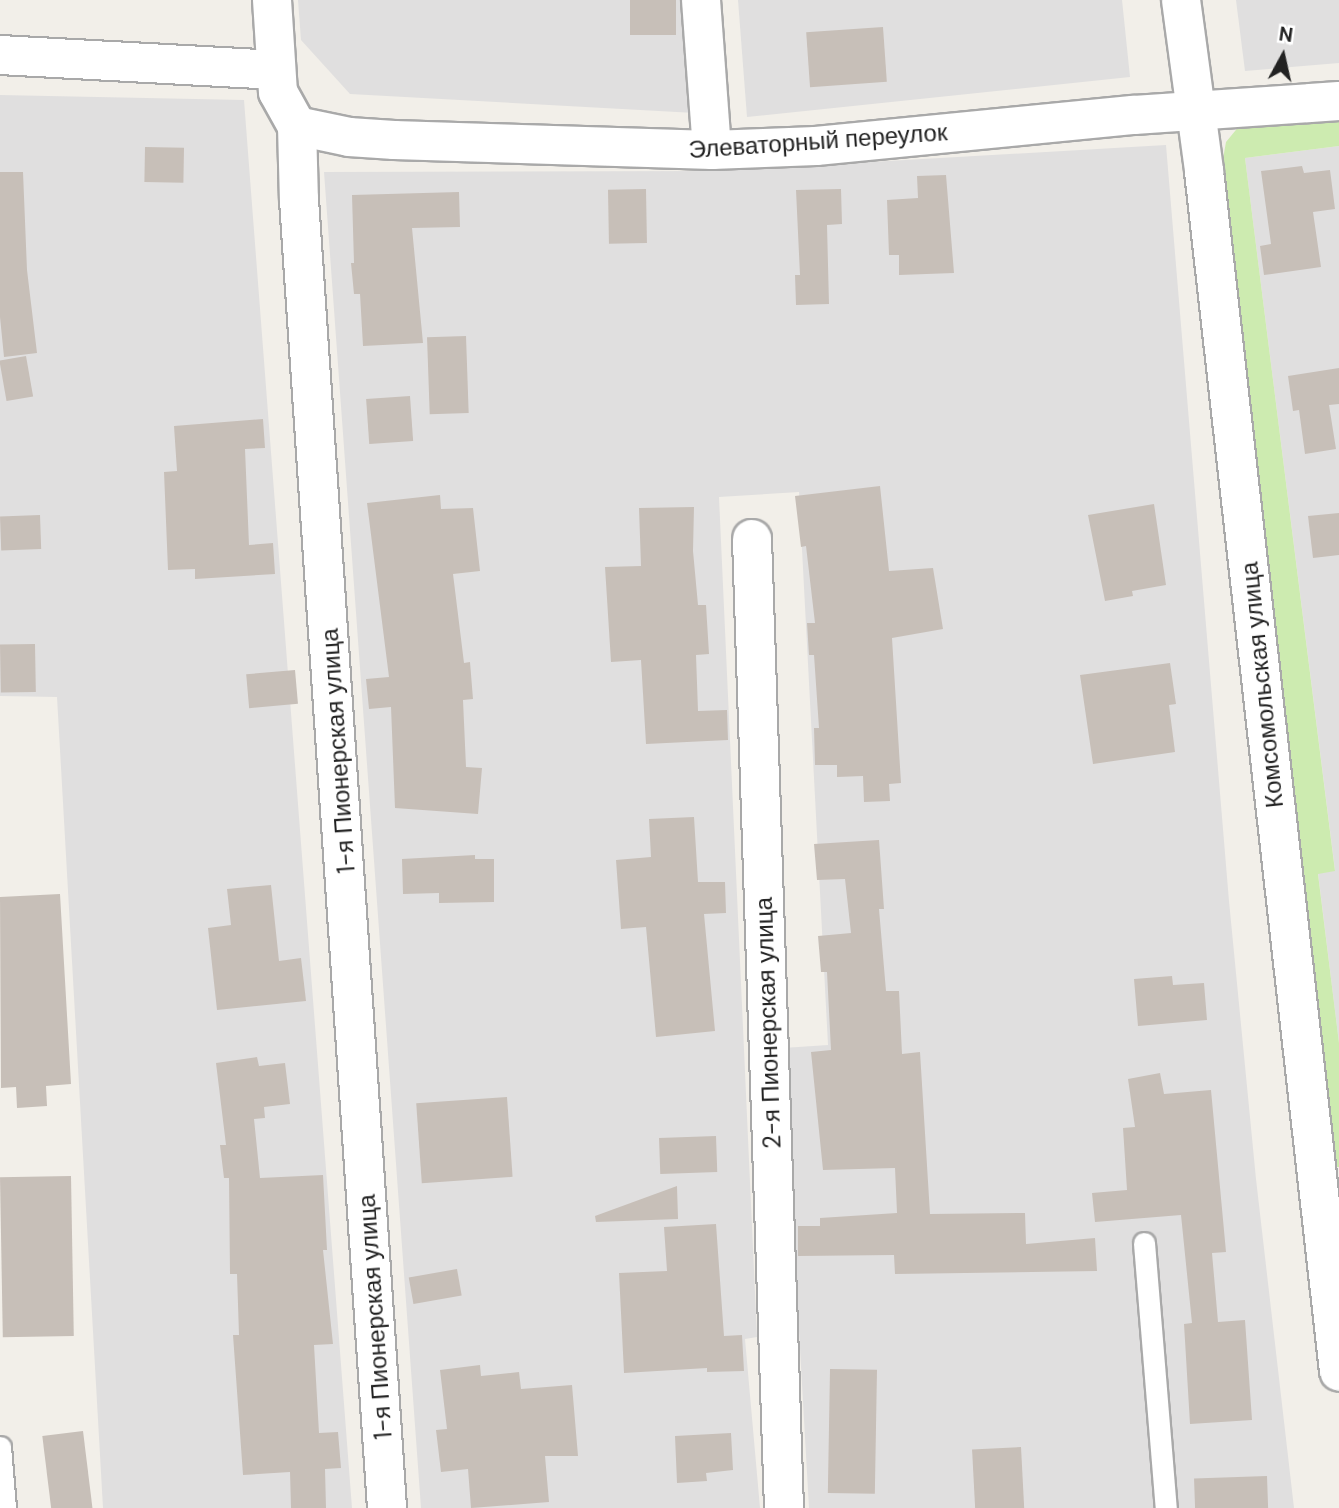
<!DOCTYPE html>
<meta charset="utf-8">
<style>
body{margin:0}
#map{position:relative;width:1339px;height:1508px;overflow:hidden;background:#f2efe9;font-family:"DM Sans",sans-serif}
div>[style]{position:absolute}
.residential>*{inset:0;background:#e0dfdf}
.grass>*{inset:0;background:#cdebb0}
.building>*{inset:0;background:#c7bfb8;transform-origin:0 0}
.roads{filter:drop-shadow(2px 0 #a9a9a9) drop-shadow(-2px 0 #a9a9a9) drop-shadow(0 2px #a9a9a9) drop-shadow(0 -2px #a9a9a9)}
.lane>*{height:21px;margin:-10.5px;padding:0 10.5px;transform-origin:10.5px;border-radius:10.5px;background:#fff}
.street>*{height:38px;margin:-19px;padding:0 19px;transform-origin:19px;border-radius:19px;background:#fff}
span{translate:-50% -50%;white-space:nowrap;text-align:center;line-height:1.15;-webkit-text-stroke:7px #fff;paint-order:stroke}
.street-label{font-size:24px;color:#222}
.north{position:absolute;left:1248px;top:21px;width:70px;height:70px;-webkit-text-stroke:5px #fff;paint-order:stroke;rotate:8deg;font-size:19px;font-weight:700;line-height:28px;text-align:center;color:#222}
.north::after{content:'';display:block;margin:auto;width:24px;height:32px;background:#222;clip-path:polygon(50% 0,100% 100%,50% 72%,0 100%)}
</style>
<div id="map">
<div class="residential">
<i style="clip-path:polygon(298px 0,686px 0,695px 113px,350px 94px,301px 40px)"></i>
<i style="clip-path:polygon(738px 0,1122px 0,1130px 77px,747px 117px)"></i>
<i style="clip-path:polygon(1236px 0,1339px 0,1339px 63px,1245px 71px)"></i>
<i style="clip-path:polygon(0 95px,244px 100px,352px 1508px,103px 1508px,57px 697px,0 696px)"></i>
<i style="clip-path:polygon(1166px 145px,1229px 901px,1256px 1179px,1294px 1508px,809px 1508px,783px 1048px,828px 1045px,799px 492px,719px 497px,757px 1337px,745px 1339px,760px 1508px,421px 1508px,324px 172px,714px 171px)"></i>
<i style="clip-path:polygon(1339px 146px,1339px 1043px,1318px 873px,1335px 870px,1245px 158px)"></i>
</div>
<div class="grass">
<i style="clip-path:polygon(1339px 115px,1339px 146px,1245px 158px,1335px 871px,1318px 874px,1339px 1043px,1339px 1167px,1336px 1167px,1284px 749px,1221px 170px,1226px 142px,1240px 125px)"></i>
</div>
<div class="building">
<i style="left:630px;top:0;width:46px;height:35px"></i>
<i style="left:883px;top:27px;width:55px;height:77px;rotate:86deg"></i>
<i style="left:145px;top:147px;width:39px;height:35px;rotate:1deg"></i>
<i style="clip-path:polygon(1302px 166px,1304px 173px,1330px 170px,1335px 209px,1313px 212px,1321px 267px,1264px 275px,1260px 246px,1271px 244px,1261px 171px)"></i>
<i style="clip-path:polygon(0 172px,23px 172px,27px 270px,37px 353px,4px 357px,0 317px)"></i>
<i style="clip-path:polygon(946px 175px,954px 273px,899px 275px,899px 255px,889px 255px,887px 200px,918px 198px,917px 176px)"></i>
<i style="left:646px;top:189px;width:54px;height:38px;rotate:89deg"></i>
<i style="clip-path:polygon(841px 189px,842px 224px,827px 225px,829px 304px,796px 305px,795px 275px,800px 275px,796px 190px)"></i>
<i style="clip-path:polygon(459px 192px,460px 227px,412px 228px,423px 343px,363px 346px,360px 294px,354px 294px,351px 263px,354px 263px,352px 195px)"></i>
<i style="left:466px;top:336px;width:77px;height:39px;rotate:88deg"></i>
<i style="left:26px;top:356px;width:41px;height:27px;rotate:80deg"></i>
<i style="clip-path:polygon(1339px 368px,1339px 404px,1329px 405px,1336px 449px,1305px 454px,1299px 410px,1293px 411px,1288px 376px)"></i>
<i style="left:410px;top:396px;width:45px;height:44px;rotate:86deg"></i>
<i style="clip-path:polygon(263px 419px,265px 448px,245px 449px,249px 545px,273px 543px,275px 574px,195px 579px,195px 569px,168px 570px,164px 472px,177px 471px,174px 426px)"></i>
<i style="clip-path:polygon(880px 486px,889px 571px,933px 568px,943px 629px,892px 638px,901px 783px,889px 784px,890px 801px,864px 802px,863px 776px,837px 777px,837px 765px,815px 765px,814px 728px,819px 728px,814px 655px,809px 655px,807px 623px,815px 623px,806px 546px,801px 547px,795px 496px)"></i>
<i style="clip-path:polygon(440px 495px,441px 509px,473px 508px,480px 571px,453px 574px,464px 663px,470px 662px,473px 699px,463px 700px,466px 767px,482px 768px,478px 814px,395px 808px,391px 707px,369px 709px,366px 679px,389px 677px,367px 503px)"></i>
<i style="clip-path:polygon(1154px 504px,1166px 585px,1132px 591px,1133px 596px,1105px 601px,1088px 515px)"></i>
<i style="clip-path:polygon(694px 507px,693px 551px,698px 605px,706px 605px,709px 654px,696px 655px,698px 711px,727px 710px,728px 740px,646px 744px,641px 660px,611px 662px,605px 567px,641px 566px,639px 508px)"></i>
<i style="clip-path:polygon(1339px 513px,1339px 555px,1313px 558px,1308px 516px)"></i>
<i style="left:40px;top:515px;width:34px;height:40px;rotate:88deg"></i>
<i style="left:35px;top:644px;width:48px;height:35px;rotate:89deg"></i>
<i style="clip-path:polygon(1170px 663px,1176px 704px,1169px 705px,1175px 752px,1093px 764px,1080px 675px)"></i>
<i style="left:295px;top:670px;width:34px;height:49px;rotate:85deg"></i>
<i style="clip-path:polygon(694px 817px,698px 882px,725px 882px,726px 913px,704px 914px,715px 1031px,656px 1037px,646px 927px,621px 929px,616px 860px,651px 857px,649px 819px)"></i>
<i style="clip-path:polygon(879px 840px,884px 909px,879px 909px,886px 991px,899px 991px,902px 1054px,920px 1052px,930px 1214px,1025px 1213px,1026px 1244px,1095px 1238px,1097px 1271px,895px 1274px,894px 1255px,798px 1256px,798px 1226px,820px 1226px,820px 1218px,897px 1213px,895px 1168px,823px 1170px,811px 1052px,831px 1050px,827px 972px,821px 972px,818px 936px,851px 933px,845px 879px,817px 880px,814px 844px)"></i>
<i style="clip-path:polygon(475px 855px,475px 859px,494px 859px,494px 902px,439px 903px,439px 893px,403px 894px,402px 859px)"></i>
<i style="clip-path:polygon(271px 885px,279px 961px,301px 958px,306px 1001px,217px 1010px,208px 928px,231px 925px,227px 889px)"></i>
<i style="clip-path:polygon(60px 894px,71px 1084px,46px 1086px,47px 1106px,17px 1108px,16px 1087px,1px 1088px,0 897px)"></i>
<i style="clip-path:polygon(1172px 976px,1173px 985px,1204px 983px,1207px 1020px,1138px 1026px,1134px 979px)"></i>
<i style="clip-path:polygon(257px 1057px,259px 1066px,285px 1063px,290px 1104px,264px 1107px,265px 1118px,254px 1119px,260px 1178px,323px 1175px,327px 1250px,323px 1250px,333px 1344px,314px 1345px,319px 1433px,338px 1432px,341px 1468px,325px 1469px,326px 1508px,291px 1508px,290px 1472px,243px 1475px,233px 1335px,239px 1335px,237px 1274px,230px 1274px,229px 1178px,224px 1178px,220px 1145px,226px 1145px,216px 1063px)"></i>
<i style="clip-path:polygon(1160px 1073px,1164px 1094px,1211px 1090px,1226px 1252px,1212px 1253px,1218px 1322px,1245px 1320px,1252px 1420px,1190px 1424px,1184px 1324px,1192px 1323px,1181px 1215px,1095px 1222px,1092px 1193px,1127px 1190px,1123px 1128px,1135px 1127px,1128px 1079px)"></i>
<i style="left:507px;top:1097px;width:80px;height:91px;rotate:86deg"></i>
<i style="left:716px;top:1136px;width:36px;height:57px;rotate:88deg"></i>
<i style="left:71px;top:1176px;width:160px;height:71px;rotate:89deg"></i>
<i style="clip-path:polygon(677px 1186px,678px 1219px,596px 1222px,595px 1216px)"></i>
<i style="clip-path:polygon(716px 1224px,724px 1336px,742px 1335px,744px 1371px,707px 1372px,707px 1368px,624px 1373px,619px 1273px,667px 1271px,664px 1227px)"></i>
<i style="left:457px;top:1269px;width:27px;height:49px;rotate:80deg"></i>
<i style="clip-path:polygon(480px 1365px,481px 1376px,519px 1372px,521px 1389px,572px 1385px,578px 1456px,545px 1456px,549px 1502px,471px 1508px,468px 1469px,441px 1472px,436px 1430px,447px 1429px,440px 1370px)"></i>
<i style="left:830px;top:1369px;width:47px;height:124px;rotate:1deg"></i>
<i style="left:83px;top:1431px;width:78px;height:41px;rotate:83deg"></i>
<i style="clip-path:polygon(731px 1433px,733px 1470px,706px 1473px,707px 1481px,677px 1483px,675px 1436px)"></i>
<i style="left:1021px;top:1447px;width:61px;height:49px;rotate:87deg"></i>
<i style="left:1267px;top:1476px;width:32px;height:73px;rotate:88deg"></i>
</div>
<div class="roads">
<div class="lane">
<i style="left:1144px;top:1243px;width:266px;rotate:85.3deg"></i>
<i style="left:0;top:1447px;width:61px;rotate:85.3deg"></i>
</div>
<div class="street">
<i style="left:272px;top:0;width:92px;rotate:86.3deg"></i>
<i style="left:278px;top:92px;width:39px;rotate:61deg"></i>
<i style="left:297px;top:126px;width:74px;rotate:88.5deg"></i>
<i style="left:299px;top:200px;width:1311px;rotate:86.15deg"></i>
<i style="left:701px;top:0;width:150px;rotate:85.8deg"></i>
<i style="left:1181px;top:0;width:173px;rotate:82.3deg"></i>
<i style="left:1204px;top:171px;width:1208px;rotate:83.58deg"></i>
<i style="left:0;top:55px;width:276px;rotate:3.1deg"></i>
<i style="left:297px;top:126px;width:53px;rotate:11.9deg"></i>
<i style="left:349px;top:137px;width:45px;rotate:3.8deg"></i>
<i style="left:394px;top:140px;width:318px;rotate:1.8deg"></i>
<i style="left:712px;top:150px;width:104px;rotate:-2.2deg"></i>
<i style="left:816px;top:146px;width:320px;rotate:-5.6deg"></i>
<i style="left:1134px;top:115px;width:205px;rotate:-3.9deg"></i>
<i style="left:752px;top:539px;width:970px;rotate:88.11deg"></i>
</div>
</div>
<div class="street-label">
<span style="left:818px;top:141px;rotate:-4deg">Элеваторный переулок</span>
<span style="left:1262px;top:685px;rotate:-96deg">Комсомольская улица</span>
<span style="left:338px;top:751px;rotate:-94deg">1-я Пионерская улица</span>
<span style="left:768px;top:1023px;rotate:-92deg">2-я Пионерская улица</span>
<span style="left:375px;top:1317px;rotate:-94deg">1-я Пионерская улица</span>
</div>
<div class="north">N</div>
</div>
